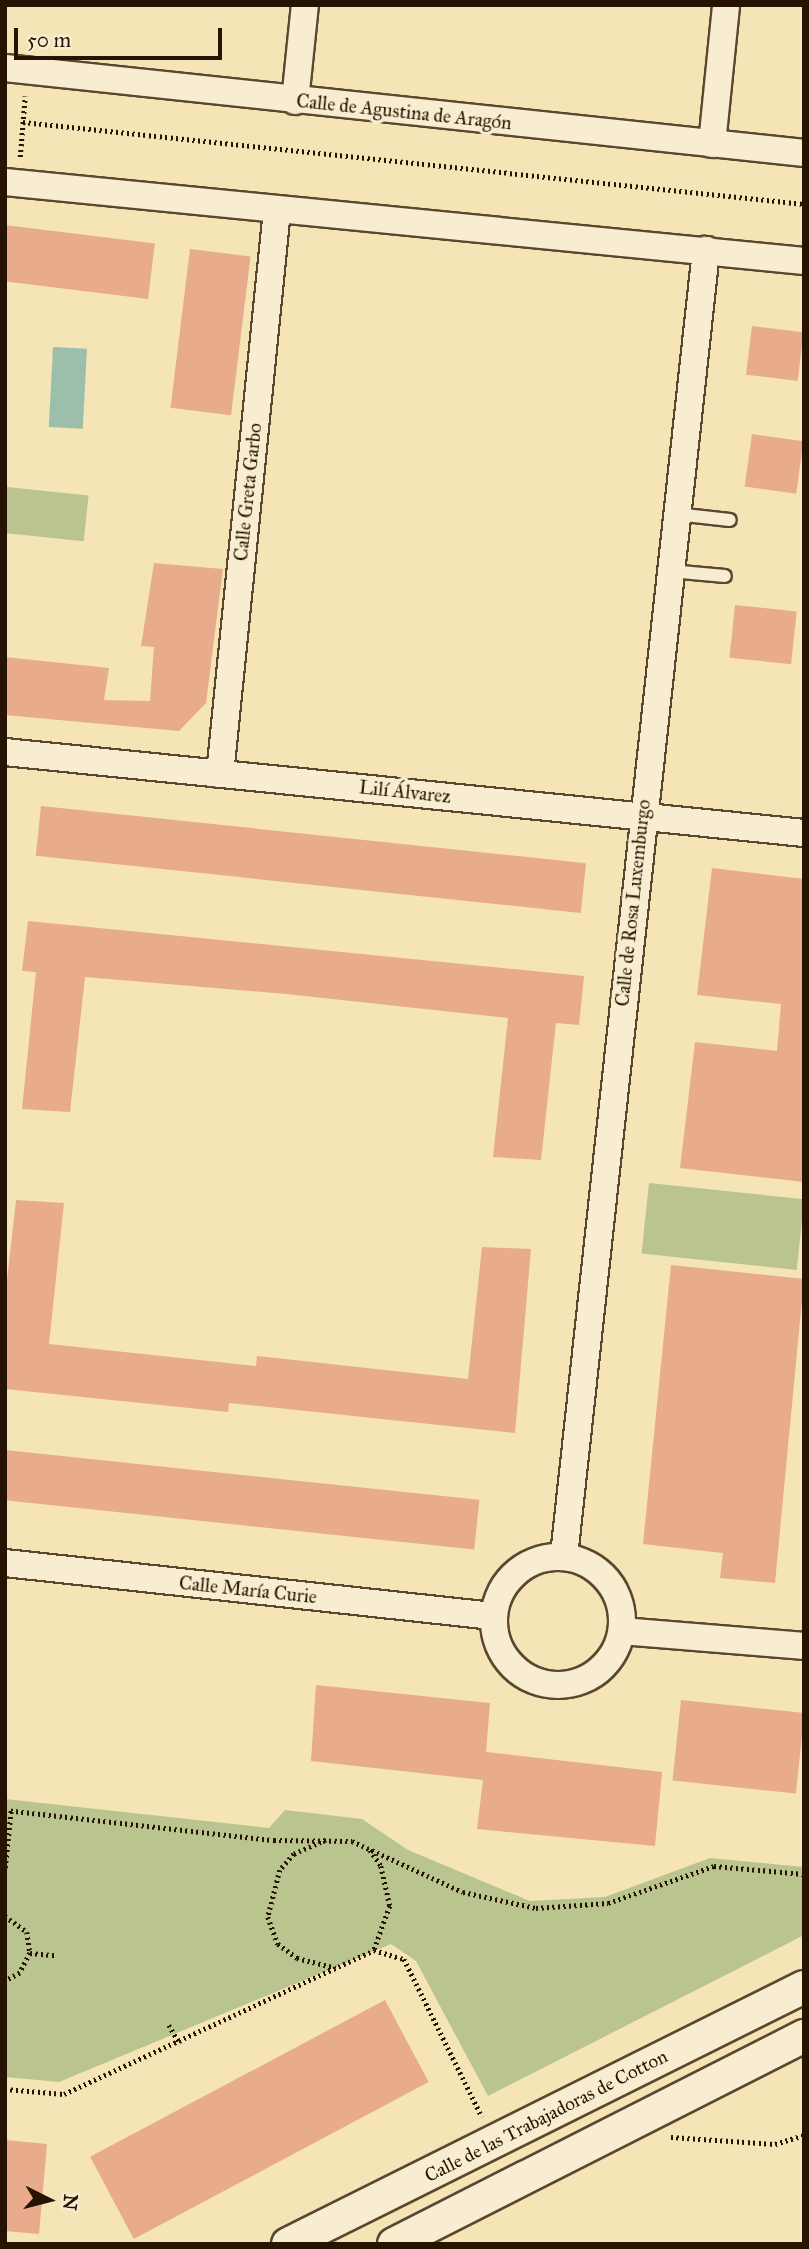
<!DOCTYPE html>
<meta charset="utf-8">
<style>
body{margin:0}
#map{position:relative;width:809px;height:2249px;overflow:hidden;background:#f4e4b6;font-family:"IM FELL Great Primer",serif}
div>[style]{position:absolute}
.green>*{inset:0;background:#bac48e;transform-origin:0 0}
.water>*{inset:0;background:#9cbfac;transform-origin:0 0}
.building>*{inset:0;background:#e8ac8d;transform-origin:0 0}
.path>*{height:4.5px;margin-top:-2.25px;transform-origin:0;background:repeating-linear-gradient(90deg,#261301 0 2px,transparent 0 5.5px)}
.roads{filter:drop-shadow(2px 0 #5a472e) drop-shadow(-2px 0 #5a472e) drop-shadow(0 2px #5a472e) drop-shadow(0 -2px #5a472e)}
.service>*{height:12px;margin:-6px;padding:0 6px;transform-origin:6px;border-radius:6px;background:#f8edd0}
.minor>*{height:26px;margin:-13px;padding:0 13px;transform-origin:13px;border-radius:13px;background:#f8edd0}
.minor>.ring{margin:-13px;padding:0;box-sizing:content-box;background:none;border:26px solid #f8edd0;border-radius:50%}
.tertiary>*{height:32px;margin:-16px;padding:0 16px;transform-origin:16px;border-radius:16px;background:#f8edd0}
span{translate:-50% -50%;white-space:nowrap;text-align:center;line-height:1.15;-webkit-text-stroke:7px #f8edd0;paint-order:stroke}
.street-label{font-size:19px;color:#261301}
.frame{position:absolute;inset:0;border:7px solid #261301;pointer-events:none}
.north{position:absolute;left:14px;top:2165px;width:70px;height:70px;-webkit-text-stroke:5px #f8edd0;paint-order:stroke;rotate:96deg;font-size:19px;font-weight:700;line-height:28px;text-align:center;color:#261301}
.north::after{content:'';display:block;margin:auto;width:24px;height:32px;background:#261301;clip-path:polygon(50% 0,100% 100%,50% 72%,0 100%)}
.scale{position:absolute;left:14px;top:28px;width:208px;height:32px;box-sizing:border-box;border:4px solid #261301;border-top:0;padding-left:9px;font-size:21px;line-height:24px;white-space:nowrap;color:#261301;-webkit-text-stroke:5px #f8edd0;paint-order:stroke}
</style>
<div id="map">
<div class="green">
<i style="left:7px;top:487px;width:82px;height:46px;rotate:6deg"></i>
<i style="left:649px;top:1183px;width:156px;height:71px;rotate:6deg"></i>
<i style="clip-path:polygon(5px 1799px,269px 1828px,285px 1810px,362px 1819px,408px 1850px,530px 1901px,605px 1897px,710px 1858px,804px 1867px,804px 1935px,488px 2096px,416px 1961px,391px 1944px,59px 2082px,5px 2077px)"></i>
</div>
<div class="water">
<i style="left:53px;top:347px;width:34px;height:80px;rotate:3deg"></i>
</div>
<div class="building">
<i style="left:5px;top:225px;width:151px;height:56px;rotate:7deg"></i>
<i style="left:190px;top:249px;width:61px;height:160px;rotate:7deg"></i>
<i style="left:752px;top:326px;width:52px;height:49px;rotate:7deg"></i>
<i style="left:752px;top:434px;width:52px;height:53px;rotate:8deg"></i>
<i style="clip-path:polygon(154px 563px,223px 569px,206px 703px,179px 731px,5px 715px,5px 657px,109px 668px,104px 700px,150px 701px,154px 647px,141px 646px)"></i>
<i style="left:735px;top:605px;width:62px;height:53px;rotate:6deg"></i>
<i style="left:41px;top:806px;width:548px;height:50px;rotate:6deg"></i>
<i style="clip-path:polygon(712px 868px,804px 879px,804px 1182px,680px 1168px,695px 1042px,777px 1051px,781px 1004px,697px 995px)"></i>
<i style="clip-path:polygon(28px 921px,584px 976px,579px 1025px,556px 1023px,541px 1160px,493px 1157px,508px 1018px,286px 994px,85px 977px,70px 1112px,22px 1109px,36px 972px,22px 971px)"></i>
<i style="clip-path:polygon(16px 1200px,64px 1203px,49px 1344px,256px 1366px,257px 1356px,468px 1379px,482px 1247px,531px 1249px,515px 1433px,229px 1403px,228px 1412px,5px 1389px,5px 1298px)"></i>
<i style="clip-path:polygon(671px 1265px,804px 1279px,775px 1583px,720px 1578px,723px 1553px,643px 1544px)"></i>
<i style="left:5px;top:1450px;width:477px;height:50px;rotate:6deg"></i>
<i style="clip-path:polygon(316px 1685px,490px 1703px,486px 1752px,662px 1772px,655px 1846px,477px 1829px,483px 1780px,311px 1761px)"></i>
<i style="left:681px;top:1700px;width:124px;height:81px;rotate:6deg"></i>
<i style="left:385px;top:2000px;width:93px;height:334px;rotate:62deg"></i>
<i style="clip-path:polygon(5px 2140px,47px 2144px,39px 2234px,5px 2231px)"></i>
</div>
<div class="path">
<i style="left:23px;top:122px;width:785px;rotate:5.99deg"></i>
<i style="left:20px;top:157px;width:61px;rotate:-85.3deg"></i>
<i style="left:5px;top:1810px;width:271px;rotate:6.4deg"></i>
<i style="left:274px;top:1840px;width:78px;rotate:0.7deg"></i>
<i style="left:352px;top:1841px;width:122px;rotate:24.7deg"></i>
<i style="left:463px;top:1892px;width:75px;rotate:12.4deg"></i>
<i style="left:536px;top:1908px;width:72px;rotate:-4deg"></i>
<i style="left:608px;top:1903px;width:112px;rotate:-19.2deg"></i>
<i style="left:714px;top:1866px;width:90px;rotate:5.1deg"></i>
<i style="left:326px;top:1840px;width:35px;rotate:156deg"></i>
<i style="left:294px;top:1854px;width:21px;rotate:131deg"></i>
<i style="left:280px;top:1870px;width:49px;rotate:104.3deg"></i>
<i style="left:268px;top:1917px;width:29px;rotate:70deg"></i>
<i style="left:278px;top:1944px;width:24px;rotate:36deg"></i>
<i style="left:297px;top:1958px;width:40px;rotate:14.4deg"></i>
<i style="left:370px;top:1850px;width:19px;rotate:55deg"></i>
<i style="left:381px;top:1866px;width:41px;rotate:77.3deg"></i>
<i style="left:390px;top:1906px;width:47px;rotate:110deg"></i>
<i style="left:5px;top:1868px;width:58px;rotate:-84.1deg"></i>
<i style="left:5px;top:1916px;width:27px;rotate:36deg"></i>
<i style="left:27px;top:1932px;width:21px;rotate:82deg"></i>
<i style="left:30px;top:1953px;width:22px;rotate:117deg"></i>
<i style="left:20px;top:1973px;width:17px;rotate:152deg"></i>
<i style="left:30px;top:1953px;width:25px;rotate:5deg"></i>
<i style="left:169px;top:2025px;width:22px;rotate:60deg"></i>
<i style="left:5px;top:2089px;width:59px;rotate:4.8deg"></i>
<i style="left:64px;top:2094px;width:342px;rotate:-24.9deg"></i>
<i style="left:374px;top:1950px;width:31px;rotate:17deg"></i>
<i style="left:404px;top:1959px;width:176px;rotate:63.7deg"></i>
<i style="left:671px;top:2137px;width:104px;rotate:3.9deg"></i>
<i style="left:775px;top:2144px;width:30px;rotate:-17deg"></i>
</div>
<div class="roads">
<div class="service">
<i style="left:676px;top:514px;width:54px;rotate:6.3deg"></i>
<i style="left:670px;top:571px;width:55px;rotate:5.2deg"></i>
</div>
<div class="minor">
<i style="left:5px;top:68px;width:804px;rotate:6.07deg"></i>
<i style="left:295px;top:101px;width:97px;rotate:-84.1deg"></i>
<i style="left:712px;top:144px;width:140px;rotate:-84.2deg"></i>
<i style="left:5px;top:182px;width:803px;rotate:5.65deg"></i>
<i style="left:5px;top:752px;width:803px;rotate:5.79deg"></i>
<i style="left:220px;top:774px;width:567px;rotate:-84.23deg"></i>
<i style="left:564px;top:1556px;width:1314px;rotate:-83.79deg"></i>
<i class="ring" style="left:494px;top:1557px;width:102px;height:102px"></i>
<i style="left:5px;top:1563px;width:490px;rotate:6.2deg"></i>
<i style="left:622px;top:1631px;width:183px;rotate:4.7deg"></i>
</div>
<div class="tertiary">
<i style="left:288px;top:2244px;width:576px;rotate:-26.48deg"></i>
<i style="left:394px;top:2244px;width:460px;rotate:-26.9deg"></i>
</div>
</div>
<div class="street-label">
<span style="left:404px;top:112px;rotate:6deg">Calle de Agustina de Aragón</span>
<span style="left:248px;top:492px;rotate:-84deg">Calle Greta Garbo</span>
<span style="left:405px;top:792px;rotate:6deg">Lilí Álvarez</span>
<span style="left:633px;top:903px;rotate:-84deg">Calle de Rosa Luxemburgo</span>
<span style="left:248px;top:1590px;rotate:6deg">Calle María Curie</span>
<span style="left:546px;top:2116px;rotate:-27deg">Calle de las Trabajadoras de Cotton</span>
</div>
<div class="frame"></div>
<div class="north">N</div>
<div class="scale">50 m</div>
</div>
